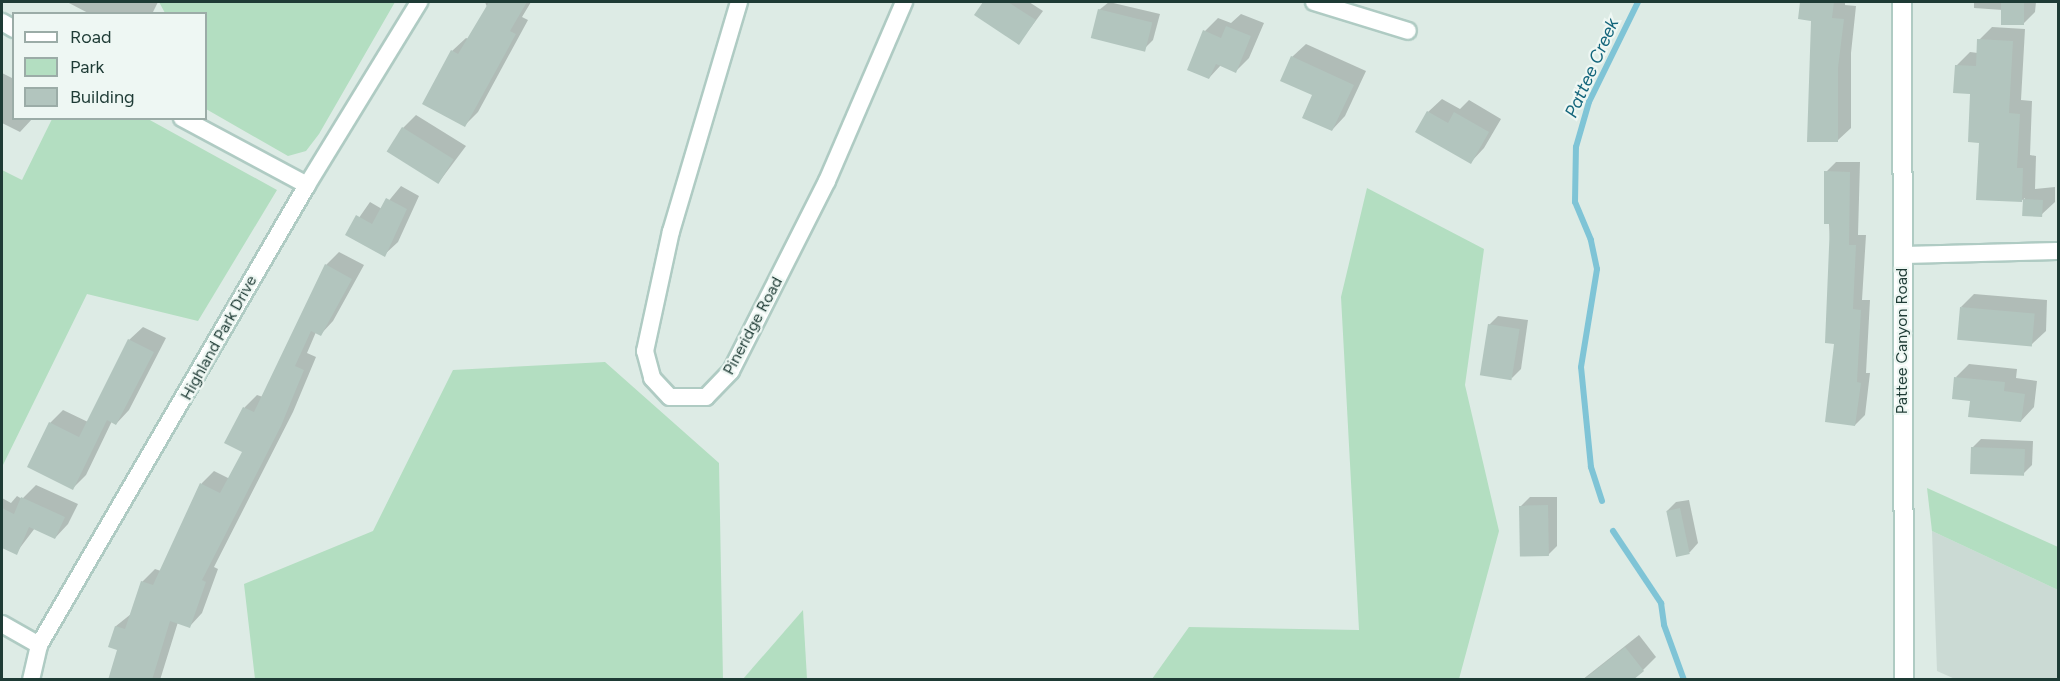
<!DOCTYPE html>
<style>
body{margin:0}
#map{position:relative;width:2060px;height:681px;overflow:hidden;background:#ddebe5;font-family:Figtree,sans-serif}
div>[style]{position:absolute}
.built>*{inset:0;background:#cbdad4}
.green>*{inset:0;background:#b3dec1}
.shadow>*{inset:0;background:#0003}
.stream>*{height:6px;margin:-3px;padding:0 3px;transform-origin:3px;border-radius:3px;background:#7fc4d6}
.building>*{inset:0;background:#b2c5be;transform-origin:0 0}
.roads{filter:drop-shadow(2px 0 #afcbc3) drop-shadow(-2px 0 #afcbc3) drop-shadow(0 2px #afcbc3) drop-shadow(0 -2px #afcbc3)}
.street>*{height:16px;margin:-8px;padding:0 8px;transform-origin:8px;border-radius:8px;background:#fff}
.secondary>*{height:18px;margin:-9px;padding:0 9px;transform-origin:9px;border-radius:9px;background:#fff}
span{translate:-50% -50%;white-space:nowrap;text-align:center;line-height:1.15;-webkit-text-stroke:4.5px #eef7f3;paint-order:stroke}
.street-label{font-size:16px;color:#1e3b35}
.water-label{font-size:18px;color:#13657b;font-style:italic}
.frame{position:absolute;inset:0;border:3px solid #1e3b35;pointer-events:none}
.legend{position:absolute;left:12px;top:12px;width:195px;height:108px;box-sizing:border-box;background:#eef7f3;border:2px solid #9baca7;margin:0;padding:8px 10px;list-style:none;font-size:18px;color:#1e3b35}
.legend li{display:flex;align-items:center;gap:12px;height:30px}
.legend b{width:30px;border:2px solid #9baca7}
</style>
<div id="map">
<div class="built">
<i style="clip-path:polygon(1932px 531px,2058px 590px,2058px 679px,1955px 679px,1937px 671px)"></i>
</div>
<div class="green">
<i style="clip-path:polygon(159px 2px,395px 2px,319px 134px,306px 151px,288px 156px,206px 109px,206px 14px,165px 13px)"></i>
<i style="clip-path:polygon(52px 119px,148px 119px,277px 190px,198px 321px,87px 294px,2px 467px,2px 170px,22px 180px)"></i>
<i style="clip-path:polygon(1367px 188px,1484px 249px,1465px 385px,1499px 531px,1459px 679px,1152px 679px,1189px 627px,1359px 630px,1341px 297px)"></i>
<i style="clip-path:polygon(605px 362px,719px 463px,723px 679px,255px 679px,244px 584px,373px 531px,453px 370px)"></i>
<i style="clip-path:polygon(1927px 488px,2058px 547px,2058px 590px,1932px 531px)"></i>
<i style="clip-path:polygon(803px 610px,807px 679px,743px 679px)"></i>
</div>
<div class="shadow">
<i style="clip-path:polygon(67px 2px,158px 2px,152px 14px,90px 14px)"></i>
<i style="clip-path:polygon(485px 2px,531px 2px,522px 17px,528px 20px,478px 112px,464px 126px,452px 51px,466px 38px,469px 39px,487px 7px)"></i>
<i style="clip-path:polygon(984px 2px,1029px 2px,1043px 11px,1019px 43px,976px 15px)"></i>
<i style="clip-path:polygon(1109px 2px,1160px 14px,1153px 40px,1144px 49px,1099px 10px)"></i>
<i style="clip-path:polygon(1845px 2px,1845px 5px,1856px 6px,1851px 53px,1851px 128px,1837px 141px,1812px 19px,1801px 3px)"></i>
<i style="clip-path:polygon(1974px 2px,2036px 2px,2035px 12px,2022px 25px,2003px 10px,1974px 8px)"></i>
<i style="clip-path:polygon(1241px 14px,1264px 23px,1249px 58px,1236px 71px,1221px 65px,1209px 78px,1205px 31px,1218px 18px,1231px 23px)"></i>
<i style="clip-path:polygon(1992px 27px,2025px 29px,2021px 100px,2032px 101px,2030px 155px,2036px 156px,2035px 189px,2055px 187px,2055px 202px,2041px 215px,2024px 214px,2025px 198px,2021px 201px,1981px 141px,1971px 93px,1956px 66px,1970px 52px,1978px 53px,1979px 40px)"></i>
<i style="clip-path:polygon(1306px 44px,1366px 71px,1345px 116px,1332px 130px,1292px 57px)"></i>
<i style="clip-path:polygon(2px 73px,14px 79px,14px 118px,33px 118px,20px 132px,2px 123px)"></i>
<i style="clip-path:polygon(1442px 99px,1460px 109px,1469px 100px,1501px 119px,1484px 148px,1471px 162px,1428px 112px)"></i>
<i style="clip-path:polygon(416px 115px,466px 146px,439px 182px,403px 128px)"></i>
<i style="clip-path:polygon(1836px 162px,1860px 162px,1858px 235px,1866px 235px,1862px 300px,1870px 300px,1866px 373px,1870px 373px,1865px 415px,1855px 425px,1836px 342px,1826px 172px)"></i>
<i style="clip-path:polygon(401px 186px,419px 196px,398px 242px,384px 255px,347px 235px,370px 202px,382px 209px)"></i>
<i style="clip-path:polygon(339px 252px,364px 265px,333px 321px,321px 334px,316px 332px,307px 353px,316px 357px,293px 412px,214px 567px,218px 569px,202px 613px,190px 626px,178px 622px,160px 680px,110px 680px,119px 649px,116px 626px,131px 614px,142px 582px,155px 569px,161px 571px,202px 483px,214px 471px,230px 479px,244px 451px,227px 442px,245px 407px,257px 395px,263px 397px,326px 265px)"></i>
<i style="clip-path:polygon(1974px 294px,2047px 300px,2046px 331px,2032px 344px,1961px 307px)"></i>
<i style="clip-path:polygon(1498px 316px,1528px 320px,1521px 369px,1512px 378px,1489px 325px)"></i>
<i style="clip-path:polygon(143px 327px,166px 338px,129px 410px,116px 424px,112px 421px,86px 475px,73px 488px,50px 423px,63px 410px,88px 422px,129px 340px)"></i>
<i style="clip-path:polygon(1969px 364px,2017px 369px,2016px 378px,2037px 381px,2034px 407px,2021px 421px,1972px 400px,1956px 377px)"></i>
<i style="clip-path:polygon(1981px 439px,2033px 441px,2032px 465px,2023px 474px,1972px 448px)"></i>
<i style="clip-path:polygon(36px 485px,78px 504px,68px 524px,55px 538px,35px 528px,16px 553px,2px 546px,2px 498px,11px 503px,17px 496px,22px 499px)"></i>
<i style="clip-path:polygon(1530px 497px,1557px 497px,1557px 546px,1548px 555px,1521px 506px)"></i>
<i style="clip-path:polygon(1689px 500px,1698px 543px,1690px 552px,1677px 555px,1667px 511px,1676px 502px)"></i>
<i style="clip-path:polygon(1639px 635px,1656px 657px,1643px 670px,1631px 680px,1582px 680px)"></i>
</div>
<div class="stream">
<i style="left:1602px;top:501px;width:36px;rotate:-108deg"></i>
<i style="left:1591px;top:467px;width:100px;rotate:-95.7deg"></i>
<i style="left:1581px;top:367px;width:99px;rotate:-80.7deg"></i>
<i style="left:1597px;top:269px;width:30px;rotate:-102deg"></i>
<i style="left:1591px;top:240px;width:41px;rotate:-112.8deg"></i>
<i style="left:1575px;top:202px;width:55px;rotate:-89deg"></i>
<i style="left:1576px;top:147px;width:47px;rotate:-73.9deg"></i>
<i style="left:1589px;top:102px;width:111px;rotate:-63.9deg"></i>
<i style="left:1613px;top:531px;width:87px;rotate:56.3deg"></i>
<i style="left:1661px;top:603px;width:22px;rotate:82deg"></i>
<i style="left:1664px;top:625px;width:59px;rotate:70deg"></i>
</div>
<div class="building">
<i style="clip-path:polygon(489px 2px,527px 2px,510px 31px,516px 34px,465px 127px,422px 104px,451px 50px,458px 54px)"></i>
<i style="clip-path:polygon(983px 2px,1008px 2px,1036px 20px,1019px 45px,974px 15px)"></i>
<i style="clip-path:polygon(1800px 2px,1834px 2px,1832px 18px,1844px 19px,1838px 68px,1838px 142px,1807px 142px,1811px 21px,1798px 19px)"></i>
<i style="left:2001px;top:2px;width:23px;height:23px"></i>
<i style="left:1098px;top:9px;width:56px;height:30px;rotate:14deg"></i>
<i style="clip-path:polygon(1226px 26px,1251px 36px,1236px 73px,1216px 64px,1209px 79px,1187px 70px,1203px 30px,1221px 38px)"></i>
<i style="clip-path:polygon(1977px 39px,2013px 41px,2009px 113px,2020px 114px,2017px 168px,2023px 168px,2022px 202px,1976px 200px,1979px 143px,1968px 142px,1970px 94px,1953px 93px,1955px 65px,1976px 66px)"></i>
<i style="clip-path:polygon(1291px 56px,1354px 85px,1332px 131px,1302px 118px,1312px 95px,1280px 81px)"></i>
<i style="clip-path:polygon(1427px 111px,1448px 123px,1454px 112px,1489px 132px,1471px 164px,1415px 132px)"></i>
<i style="left:402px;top:127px;width:61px;height:29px;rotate:32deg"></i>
<i style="clip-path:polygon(1824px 171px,1850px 172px,1849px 245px,1856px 245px,1853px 309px,1861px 310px,1857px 382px,1861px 383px,1855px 426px,1825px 422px,1834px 344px,1825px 343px,1830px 224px,1824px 224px)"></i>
<i style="clip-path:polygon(386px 198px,407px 209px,385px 257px,345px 235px,356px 215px,372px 224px)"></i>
<i style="left:2023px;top:199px;width:20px;height:17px;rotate:3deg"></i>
<i style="clip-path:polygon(325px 264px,352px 279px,321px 336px,311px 331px,295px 366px,304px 370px,281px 426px,202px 580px,206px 582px,190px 628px,170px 621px,152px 680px,108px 680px,117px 650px,108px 647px,115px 626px,125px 629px,141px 581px,153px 585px,200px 483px,220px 493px,242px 452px,224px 443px,243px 407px,254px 412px)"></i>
<i style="left:1960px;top:307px;width:75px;height:33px;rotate:5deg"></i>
<i style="left:1488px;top:324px;width:32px;height:52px;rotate:9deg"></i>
<i style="clip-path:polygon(128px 339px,154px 352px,116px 425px,107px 420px,73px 490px,27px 467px,49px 422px,79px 437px)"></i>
<i style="clip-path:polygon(1954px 377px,2005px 382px,2004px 391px,2025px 394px,2021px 422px,1968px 417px,1970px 401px,1952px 399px)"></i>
<i style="left:1971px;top:447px;width:54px;height:27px;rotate:2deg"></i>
<i style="clip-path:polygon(21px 497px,65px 517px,55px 539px,29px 527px,17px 555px,2px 548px,2px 508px,14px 514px)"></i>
<i style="left:1548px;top:505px;width:51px;height:29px;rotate:89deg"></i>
<i style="left:1680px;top:508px;width:47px;height:14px;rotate:78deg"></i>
<i style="clip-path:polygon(1625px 647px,1644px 671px,1633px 680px,1583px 680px)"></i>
</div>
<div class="roads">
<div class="street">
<i style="left:739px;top:2px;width:239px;rotate:106.5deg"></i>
<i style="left:671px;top:231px;width:123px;rotate:102.2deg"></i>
<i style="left:645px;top:351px;width:28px;rotate:75deg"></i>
<i style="left:652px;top:378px;width:26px;rotate:47deg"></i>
<i style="left:670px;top:397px;width:36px"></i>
<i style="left:706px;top:397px;width:36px;rotate:-46deg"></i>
<i style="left:731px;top:371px;width:213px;rotate:-63.2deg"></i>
<i style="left:827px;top:181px;width:195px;rotate:-66.7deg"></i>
<i style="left:1314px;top:2px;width:98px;rotate:17.1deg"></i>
<i style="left:2px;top:22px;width:14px;rotate:30deg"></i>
<i style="left:182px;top:118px;width:142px;rotate:28.2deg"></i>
<i style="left:1903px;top:255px;width:155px;rotate:-1.5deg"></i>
<i style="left:2px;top:624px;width:43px;rotate:29.6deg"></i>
<i style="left:31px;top:680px;width:36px;rotate:-77deg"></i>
<i style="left:39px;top:645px;width:532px;rotate:-59.77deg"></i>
<i style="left:307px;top:185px;width:215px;rotate:-58.5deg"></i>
</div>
<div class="secondary">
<i style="left:1902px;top:2px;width:678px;rotate:89.83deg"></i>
</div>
</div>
<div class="street-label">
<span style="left:753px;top:326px;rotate:-62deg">Pineridge Road</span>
<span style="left:219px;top:338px;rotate:-61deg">Highland Park Drive</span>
<span style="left:1902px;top:341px;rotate:-90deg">Pattee Canyon Road</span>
</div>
<div class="water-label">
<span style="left:1592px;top:68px;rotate:-66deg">Pattee Creek</span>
</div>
<div class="frame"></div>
<ul class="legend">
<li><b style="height:8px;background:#fff"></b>Road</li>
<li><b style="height:16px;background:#b3dec1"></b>Park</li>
<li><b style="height:16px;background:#b2c5be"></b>Building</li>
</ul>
</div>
